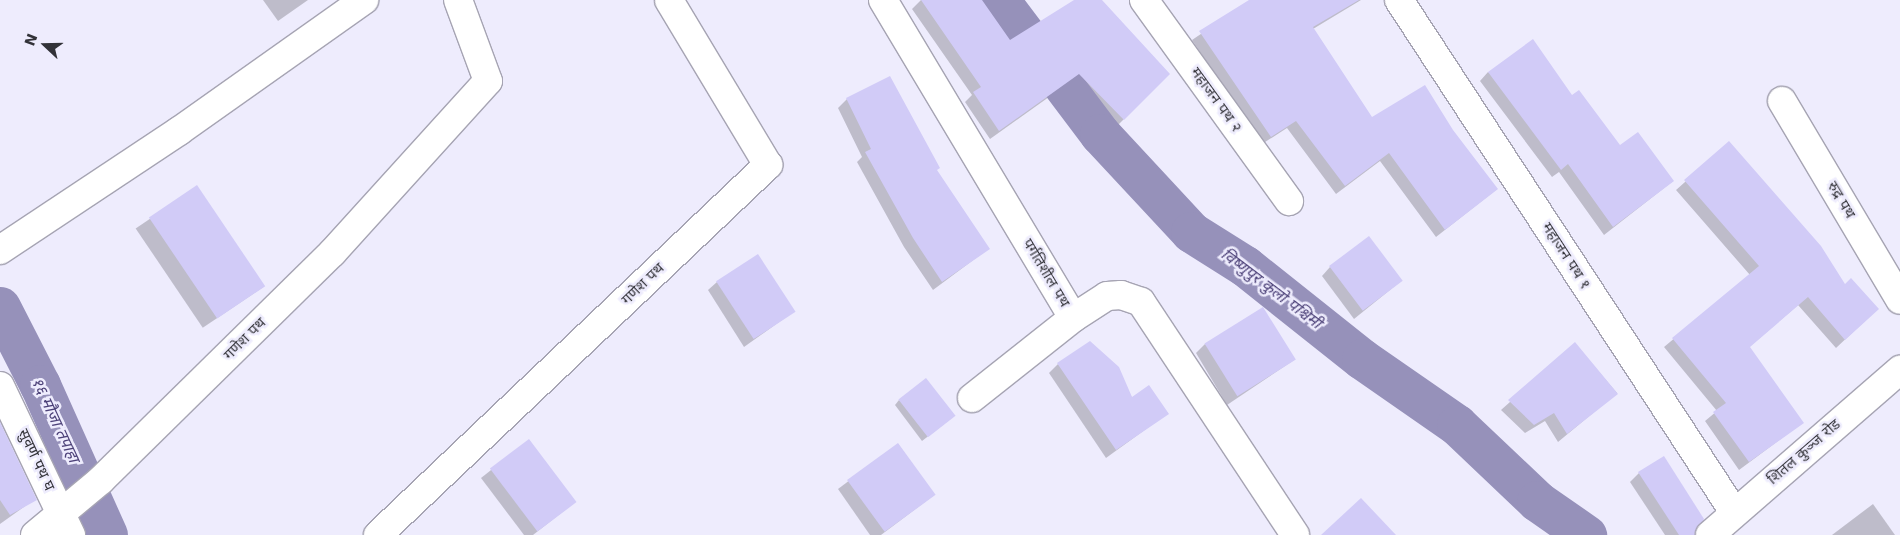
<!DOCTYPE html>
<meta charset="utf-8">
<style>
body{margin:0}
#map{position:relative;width:1900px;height:535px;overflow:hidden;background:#eeecfd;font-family:"DejaVu Sans","Noto Sans Devanagari",sans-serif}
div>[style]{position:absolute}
.shadow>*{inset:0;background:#0003;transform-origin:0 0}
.canal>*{height:41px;margin:-20.5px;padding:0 20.5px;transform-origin:20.5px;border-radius:20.5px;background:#9691ba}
.building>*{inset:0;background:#d1cbf7;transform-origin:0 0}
.roads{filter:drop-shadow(1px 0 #a6a4b3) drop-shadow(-1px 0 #a6a4b3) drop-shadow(0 1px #a6a4b3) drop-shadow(0 -1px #a6a4b3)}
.minor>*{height:28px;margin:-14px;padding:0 14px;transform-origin:14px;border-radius:14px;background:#fff}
span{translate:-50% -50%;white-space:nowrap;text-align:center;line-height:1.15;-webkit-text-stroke:5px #eeecfd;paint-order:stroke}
.street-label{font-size:15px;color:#323238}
.water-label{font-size:16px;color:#4c4178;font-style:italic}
.north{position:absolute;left:20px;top:20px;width:50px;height:50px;-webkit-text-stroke:4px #eeecfd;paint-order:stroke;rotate:291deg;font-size:14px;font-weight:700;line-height:20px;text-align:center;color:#323238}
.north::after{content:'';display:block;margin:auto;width:18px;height:22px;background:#323238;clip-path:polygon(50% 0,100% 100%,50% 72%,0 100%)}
</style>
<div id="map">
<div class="shadow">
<i style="clip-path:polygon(263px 0,308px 0,278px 21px)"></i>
<i style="clip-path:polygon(921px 0,980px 0,1010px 42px,1076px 0,1101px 0,1169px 74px,1115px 128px,1070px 82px,990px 139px,965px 102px,972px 95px,912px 9px)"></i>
<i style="clip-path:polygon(1251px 0,1361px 0,1313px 29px,1372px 119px,1452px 130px,1497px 189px,1436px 237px,1380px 161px,1336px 194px,1287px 128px,1262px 144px,1192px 40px)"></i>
<i style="clip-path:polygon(1488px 72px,1620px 147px,1673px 181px,1604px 235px,1559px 172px,1552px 177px,1480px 81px)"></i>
<i style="clip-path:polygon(847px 99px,936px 170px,988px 249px,933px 290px,904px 247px,857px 162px,862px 157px,838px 108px)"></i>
<i style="clip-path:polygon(1729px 143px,1868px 318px,1836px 348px,1798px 305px,1749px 347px,1802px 423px,1739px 470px,1705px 421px,1717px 411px,1664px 347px,1750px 275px,1676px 190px)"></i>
<i style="left:197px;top:187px;width:120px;height:74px;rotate:56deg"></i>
<i style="clip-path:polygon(1330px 267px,1401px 281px,1354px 319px,1322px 276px)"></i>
<i style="clip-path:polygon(717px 282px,793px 312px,744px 347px,708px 290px)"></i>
<i style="clip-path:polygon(1205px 344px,1294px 360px,1227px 405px,1196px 353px)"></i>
<i style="clip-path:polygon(1575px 344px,1617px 393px,1558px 442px,1545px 421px,1525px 433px,1501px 410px)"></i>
<i style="clip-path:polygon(1058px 364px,1168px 413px,1106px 458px,1049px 373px)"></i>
<i style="clip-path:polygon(899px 400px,949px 420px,922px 441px,895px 405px)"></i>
<i style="clip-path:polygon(0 440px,35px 499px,0 524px)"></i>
<i style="clip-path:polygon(529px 440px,575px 502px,533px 535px,524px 535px,481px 478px)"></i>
<i style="clip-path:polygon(898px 444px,934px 495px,881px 535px,870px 535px,838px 489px)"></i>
<i style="clip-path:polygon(1639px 473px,1695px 535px,1665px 535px,1630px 482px)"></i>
<i style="clip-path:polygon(1873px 504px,1895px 535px,1832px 535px)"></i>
</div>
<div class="canal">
<i style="left:999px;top:0;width:168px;rotate:53deg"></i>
<i style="left:1100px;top:134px;width:134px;rotate:47.1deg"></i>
<i style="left:1191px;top:232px;width:64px;rotate:32.2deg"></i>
<i style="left:1245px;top:266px;width:149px;rotate:38.5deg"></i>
<i style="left:1362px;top:359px;width:116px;rotate:34.8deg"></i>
<i style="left:1457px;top:425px;width:110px;rotate:43.5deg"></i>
<i style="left:1537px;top:501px;width:60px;rotate:34.8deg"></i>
<i style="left:0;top:307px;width:88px;rotate:62.9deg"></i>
<i style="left:40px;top:385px;width:164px;rotate:65.9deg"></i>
</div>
<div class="building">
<i style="clip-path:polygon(921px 0,982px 0,1010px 40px,1074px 0,1102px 0,1170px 74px,1124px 120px,1079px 74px,999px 131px,973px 92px,981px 87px)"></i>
<i style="clip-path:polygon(1249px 0,1359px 0,1313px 27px,1372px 117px,1425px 85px,1453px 130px,1498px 189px,1445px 230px,1389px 153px,1345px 186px,1296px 121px,1271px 137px,1199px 31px)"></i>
<i style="clip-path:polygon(1533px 39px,1572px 95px,1579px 90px,1620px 145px,1638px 132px,1674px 181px,1613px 227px,1568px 164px,1561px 170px,1488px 72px)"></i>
<i style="clip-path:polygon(890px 76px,940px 168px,937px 170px,990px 249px,942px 282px,913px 238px,865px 152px,871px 149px,846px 98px)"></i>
<i style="clip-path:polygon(1729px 141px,1821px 246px,1845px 284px,1851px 278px,1879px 309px,1845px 340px,1808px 297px,1750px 347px,1804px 423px,1749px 462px,1713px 412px,1726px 403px,1672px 338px,1759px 266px,1684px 180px)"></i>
<i style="left:197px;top:185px;width:122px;height:58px;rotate:56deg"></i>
<i style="left:1369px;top:236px;width:56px;height:50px;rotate:53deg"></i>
<i style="left:758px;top:254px;width:69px;height:50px;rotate:57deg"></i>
<i style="left:1263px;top:307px;width:62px;height:69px;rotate:58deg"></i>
<i style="clip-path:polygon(1090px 341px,1119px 367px,1132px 397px,1149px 385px,1169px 414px,1116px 450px,1057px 363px)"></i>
<i style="clip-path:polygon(1575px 342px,1618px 394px,1567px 434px,1554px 413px,1534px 425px,1508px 400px)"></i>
<i style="left:926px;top:378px;width:48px;height:35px;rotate:52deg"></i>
<i style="clip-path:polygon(0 422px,37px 500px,10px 515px,0 500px)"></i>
<i style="left:529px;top:439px;width:79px;height:49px;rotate:53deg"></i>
<i style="left:898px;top:443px;width:64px;height:63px;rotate:54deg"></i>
<i style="clip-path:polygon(1664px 456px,1704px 519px,1695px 535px,1679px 535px,1638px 472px)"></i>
<i style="clip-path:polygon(1361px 498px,1396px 535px,1321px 535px)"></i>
</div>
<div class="roads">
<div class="minor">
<i style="left:883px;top:0;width:370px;rotate:59.1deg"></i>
<i style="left:1073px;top:318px;width:40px;rotate:-32.9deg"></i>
<i style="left:1107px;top:296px;width:14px;rotate:-4deg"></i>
<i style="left:1121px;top:295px;width:21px;rotate:19deg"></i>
<i style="left:1141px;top:302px;width:279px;rotate:56.5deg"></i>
<i style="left:1144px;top:0;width:248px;rotate:54.2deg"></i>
<i style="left:1399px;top:0;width:612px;rotate:56.8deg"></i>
<i style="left:1782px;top:101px;width:231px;rotate:59.3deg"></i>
<i style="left:0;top:250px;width:215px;rotate:-33.6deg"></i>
<i style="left:179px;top:131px;width:227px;rotate:-35.3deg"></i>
<i style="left:0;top:386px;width:165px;rotate:64.5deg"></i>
<i style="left:972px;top:398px;width:129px;rotate:-38.4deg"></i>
<i style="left:35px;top:535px;width:86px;rotate:-39.8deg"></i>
<i style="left:101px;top:480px;width:324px;rotate:-44.5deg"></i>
<i style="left:332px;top:253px;width:232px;rotate:-47.8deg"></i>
<i style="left:488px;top:81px;width:86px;rotate:-110.3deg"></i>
<i style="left:378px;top:535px;width:538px;rotate:-43.49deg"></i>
<i style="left:768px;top:165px;width:192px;rotate:-121deg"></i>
<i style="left:1710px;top:535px;width:252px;rotate:-41deg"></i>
</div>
</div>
<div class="street-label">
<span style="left:1216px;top:100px;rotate:54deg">महाजन पथ २</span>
<span style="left:1841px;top:200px;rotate:59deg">रुद्र पथ</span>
<span style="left:1566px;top:256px;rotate:57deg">महाजन पथ १</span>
<span style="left:1046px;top:273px;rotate:59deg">पर्गतिशील पथ</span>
<span style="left:643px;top:284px;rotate:-44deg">गणेश पथ</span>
<span style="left:245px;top:339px;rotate:-45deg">गणेश पथ</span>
<span style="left:1804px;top:452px;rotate:-41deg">शितल कुञ्ज रोड</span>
<span style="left:36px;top:460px;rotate:65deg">सुवर्ण पथ घ</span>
</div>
<div class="water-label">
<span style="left:1271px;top:289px;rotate:37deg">विष्णुपुर कुलो पश्चिमी</span>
<span style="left:55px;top:420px;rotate:65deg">१६ मौजा तपाहा</span>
</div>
<div class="north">N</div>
</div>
